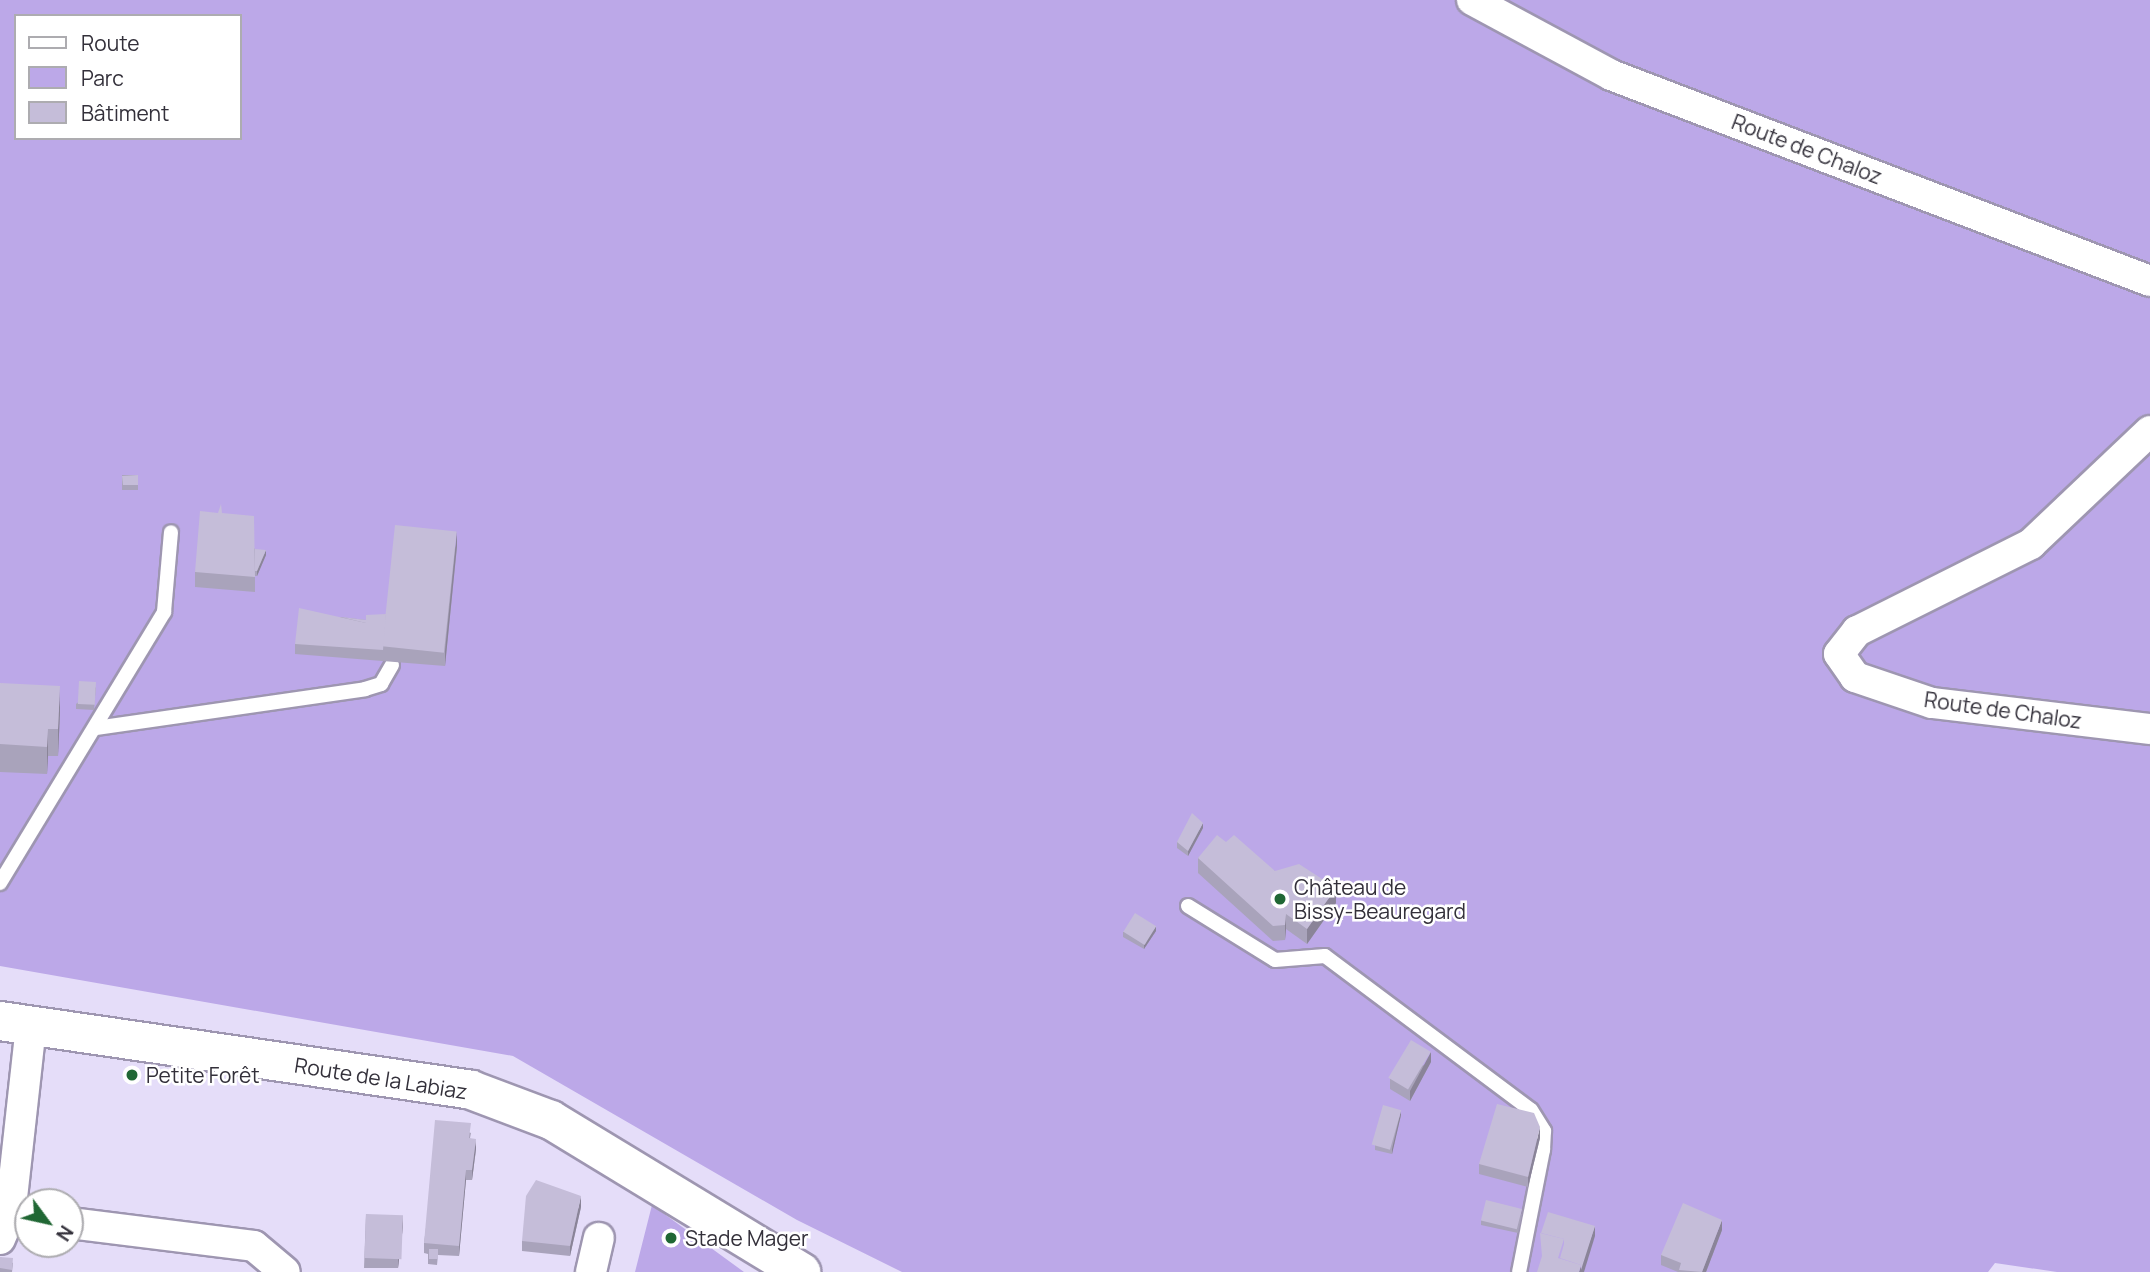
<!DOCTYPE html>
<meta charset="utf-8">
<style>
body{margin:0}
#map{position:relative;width:2150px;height:1272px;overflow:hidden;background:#e5ddf9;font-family:Manrope,sans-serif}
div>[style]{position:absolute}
.green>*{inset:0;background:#bca8e8}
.roads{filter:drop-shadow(2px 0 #9e96b1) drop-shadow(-2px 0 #9e96b1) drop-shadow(0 2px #9e96b1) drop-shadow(0 -2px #9e96b1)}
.lane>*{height:14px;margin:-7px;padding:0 7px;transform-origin:7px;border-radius:7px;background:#fff}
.street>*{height:30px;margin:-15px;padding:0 15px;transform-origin:15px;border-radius:15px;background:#fff}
.secondary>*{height:38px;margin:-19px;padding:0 19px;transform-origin:19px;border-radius:19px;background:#fff}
.wall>*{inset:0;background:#a9a3bb;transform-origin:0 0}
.shaded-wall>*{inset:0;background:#8a8498}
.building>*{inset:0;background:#c5bdd9;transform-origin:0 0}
.dots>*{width:19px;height:19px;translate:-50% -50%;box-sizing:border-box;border:4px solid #fff;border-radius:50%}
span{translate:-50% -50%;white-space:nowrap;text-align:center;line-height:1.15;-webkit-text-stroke:5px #fff;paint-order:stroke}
.street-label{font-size:21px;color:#33303a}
.poi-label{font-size:21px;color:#33303a}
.left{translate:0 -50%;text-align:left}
.legend{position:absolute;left:14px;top:14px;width:228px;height:126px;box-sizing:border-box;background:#fff;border:2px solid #adacb0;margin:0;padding:9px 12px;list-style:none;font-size:21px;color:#33303a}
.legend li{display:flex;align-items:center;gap:14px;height:35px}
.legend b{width:35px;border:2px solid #adacb0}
.north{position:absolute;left:14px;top:1188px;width:70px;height:70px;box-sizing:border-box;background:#fff;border:2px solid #adacb0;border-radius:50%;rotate:123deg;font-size:19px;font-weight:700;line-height:28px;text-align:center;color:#33303a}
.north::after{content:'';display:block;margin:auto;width:24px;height:32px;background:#206734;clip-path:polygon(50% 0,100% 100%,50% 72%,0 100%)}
</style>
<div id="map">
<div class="green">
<i style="clip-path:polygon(evenodd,0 0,2150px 0,2150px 1272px,2057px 1272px,1995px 1263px,1988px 1272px,902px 1272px,797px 1220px,513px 1056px,0 966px,0 0,16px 16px,240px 16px,240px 138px,16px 138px,16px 16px)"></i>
<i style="clip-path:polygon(652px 1205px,744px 1272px,745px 1272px,635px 1272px)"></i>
</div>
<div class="roads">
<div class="lane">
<i style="left:96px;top:728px;width:272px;rotate:-8.2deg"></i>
<i style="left:365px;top:689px;width:17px;rotate:-17deg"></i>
<i style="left:381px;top:684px;width:22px;rotate:-60deg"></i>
<i style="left:0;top:883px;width:317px;rotate:-58.8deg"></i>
<i style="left:164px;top:612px;width:80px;rotate:-85deg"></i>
<i style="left:1188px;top:906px;width:102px;rotate:31.8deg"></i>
<i style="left:1275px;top:960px;width:50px;rotate:-4.6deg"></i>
<i style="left:1325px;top:956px;width:257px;rotate:36.8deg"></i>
<i style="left:1531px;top:1110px;width:25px;rotate:58deg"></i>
<i style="left:1544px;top:1131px;width:19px;rotate:93deg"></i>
<i style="left:1543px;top:1150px;width:124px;rotate:101.1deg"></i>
</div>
<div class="street">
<i style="left:1472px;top:0;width:158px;rotate:28.3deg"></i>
<i style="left:1611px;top:75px;width:577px;rotate:20.92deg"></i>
<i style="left:2150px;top:431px;width:164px;rotate:136.5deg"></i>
<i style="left:2031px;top:544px;width:195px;rotate:153.4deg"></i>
<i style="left:1857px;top:631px;width:29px;rotate:128deg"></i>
<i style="left:1839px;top:654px;width:28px;rotate:55deg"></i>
<i style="left:1855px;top:677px;width:81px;rotate:18.7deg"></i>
<i style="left:1932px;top:703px;width:220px;rotate:6.8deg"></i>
<i style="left:70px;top:1223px;width:185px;rotate:7.1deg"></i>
<i style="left:254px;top:1246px;width:40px;rotate:40deg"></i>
<i style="left:0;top:1239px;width:25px;rotate:-67deg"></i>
<i style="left:10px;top:1216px;width:191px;rotate:-83.7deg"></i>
<i style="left:591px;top:1272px;width:35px;rotate:-77deg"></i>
</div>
<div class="secondary">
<i style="left:0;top:1021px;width:476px;rotate:8.3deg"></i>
<i style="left:471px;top:1090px;width:85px;rotate:20.6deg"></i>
<i style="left:551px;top:1120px;width:293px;rotate:31.3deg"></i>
</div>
</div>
<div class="wall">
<i style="left:138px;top:475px;width:15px;height:16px;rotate:90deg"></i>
<i style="clip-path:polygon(218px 513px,222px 513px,255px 549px,266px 555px,257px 576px,255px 576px,255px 592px,195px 587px,195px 572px)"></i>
<i style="clip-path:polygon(457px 546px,445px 666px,295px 654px,295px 644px,341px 617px,366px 620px,386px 614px)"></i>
<i style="clip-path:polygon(0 683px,60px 713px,58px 756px,48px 756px,47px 774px,0 772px)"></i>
<i style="clip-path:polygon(96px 687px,94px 710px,76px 709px,76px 704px)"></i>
<i style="clip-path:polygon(1203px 828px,1188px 856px,1177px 848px,1177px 842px)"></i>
<i style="clip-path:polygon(1226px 842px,1275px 871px,1336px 903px,1307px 944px,1286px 929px,1285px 940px,1273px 941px,1198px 873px,1198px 858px)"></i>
<i style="clip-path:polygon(1156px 931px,1144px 949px,1123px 937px,1123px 932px)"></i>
<i style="clip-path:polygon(1431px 1062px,1410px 1101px,1390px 1089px,1390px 1079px)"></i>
<i style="clip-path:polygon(1401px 1115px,1392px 1154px,1375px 1150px,1375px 1145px)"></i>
<i style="clip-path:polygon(440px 1121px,471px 1133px,470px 1138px,476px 1149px,472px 1180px,466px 1180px,459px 1256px,438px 1255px,437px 1265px,428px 1264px,428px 1254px,424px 1253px,424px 1243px)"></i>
<i style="clip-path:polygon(1540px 1138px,1528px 1187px,1479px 1174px,1479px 1164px)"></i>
<i style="clip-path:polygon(581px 1207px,570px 1256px,522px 1251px,522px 1241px)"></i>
<i style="clip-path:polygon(366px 1214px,403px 1226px,398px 1268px,364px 1268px)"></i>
<i style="clip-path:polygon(1522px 1214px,1518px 1233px,1481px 1225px,1481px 1220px)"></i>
<i style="clip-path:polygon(1722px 1230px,1706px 1272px,1678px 1272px,1661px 1265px,1661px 1255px)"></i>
<i style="clip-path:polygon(0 1257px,13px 1263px,12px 1272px,0 1272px)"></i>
</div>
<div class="shaded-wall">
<i style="clip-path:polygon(457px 531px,457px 546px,445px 666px,445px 651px)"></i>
<i style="clip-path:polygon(266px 550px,266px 555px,257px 576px,257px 571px)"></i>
<i style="clip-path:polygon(60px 686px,60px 713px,58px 756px,58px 729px)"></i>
<i style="clip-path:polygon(48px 729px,48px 756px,47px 774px,47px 747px)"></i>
<i style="clip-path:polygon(1203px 823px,1203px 828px,1188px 856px,1188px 851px)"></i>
<i style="clip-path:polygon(1336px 888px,1336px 903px,1307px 944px,1307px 929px)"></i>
<i style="clip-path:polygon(1286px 914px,1286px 929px,1285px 940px,1285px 925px)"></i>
<i style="clip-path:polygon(1156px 926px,1156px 931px,1144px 949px,1144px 944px)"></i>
<i style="clip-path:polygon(1431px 1052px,1431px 1062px,1410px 1101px,1410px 1091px)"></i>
<i style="clip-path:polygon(1401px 1110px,1401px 1115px,1392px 1154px,1392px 1149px)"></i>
<i style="clip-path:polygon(1540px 1127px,1540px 1138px,1528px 1187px,1528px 1177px)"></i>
<i style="clip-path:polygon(476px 1139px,476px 1149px,472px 1180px,472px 1170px)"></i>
<i style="clip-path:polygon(466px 1170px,466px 1180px,459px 1256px,459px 1246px)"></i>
<i style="clip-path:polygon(581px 1196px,581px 1207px,570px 1256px,570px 1246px)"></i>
<i style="clip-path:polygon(403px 1215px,403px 1226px,398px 1268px,398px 1258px)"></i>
<i style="clip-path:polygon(1722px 1220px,1722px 1230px,1706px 1272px,1702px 1272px)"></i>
<i style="clip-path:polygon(1595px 1226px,1595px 1236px,1584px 1272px,1579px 1272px)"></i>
</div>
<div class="building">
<i style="clip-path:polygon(138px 475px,138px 485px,123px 485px,122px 476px)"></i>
<i style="clip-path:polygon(221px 504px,222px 513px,254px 516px,255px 577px,195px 572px,200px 511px,218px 513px)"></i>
<i style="left:395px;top:525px;width:62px;height:122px;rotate:6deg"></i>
<i style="clip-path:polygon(255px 549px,266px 550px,257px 571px,255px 571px)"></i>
<i style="clip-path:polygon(299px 608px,366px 623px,366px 615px,386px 614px,383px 650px,295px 644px)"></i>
<i style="clip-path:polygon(341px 617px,366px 620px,366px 623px)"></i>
<i style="left:79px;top:681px;width:17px;height:23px;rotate:3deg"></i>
<i style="clip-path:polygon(0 683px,60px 686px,58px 729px,48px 729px,47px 747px,0 744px)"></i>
<i style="clip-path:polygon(1192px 813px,1203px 823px,1188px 851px,1177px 842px)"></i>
<i style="clip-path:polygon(1217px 835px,1226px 842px,1234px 835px,1275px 871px,1299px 864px,1336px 888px,1307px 929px,1286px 914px,1285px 925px,1273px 926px,1198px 858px)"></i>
<i style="left:1135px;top:913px;width:25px;height:22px;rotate:32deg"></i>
<i style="left:1411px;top:1040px;width:23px;height:44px;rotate:31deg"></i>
<i style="clip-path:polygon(1497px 1104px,1534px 1113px,1540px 1127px,1528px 1177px,1479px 1164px)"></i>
<i style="left:1383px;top:1105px;width:19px;height:41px;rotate:16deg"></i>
<i style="clip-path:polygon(435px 1120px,471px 1123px,469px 1138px,476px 1139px,472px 1170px,466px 1170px,459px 1246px,424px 1243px)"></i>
<i style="clip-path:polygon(536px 1180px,581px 1196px,570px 1246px,522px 1241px,526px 1196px)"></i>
<i style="left:1486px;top:1200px;width:37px;height:21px;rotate:14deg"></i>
<i style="clip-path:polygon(1683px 1203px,1722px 1220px,1702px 1272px,1679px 1270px,1681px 1263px,1661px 1255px)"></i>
<i style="clip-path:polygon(1548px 1212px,1595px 1226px,1581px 1270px,1581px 1265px,1560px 1258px,1564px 1244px,1564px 1239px,1541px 1233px)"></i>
<i style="left:366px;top:1214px;width:37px;height:44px;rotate:2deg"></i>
<i style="clip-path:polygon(1540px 1233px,1564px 1239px,1558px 1258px,1581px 1265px,1579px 1272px,1537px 1272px,1542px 1256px)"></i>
<i style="left:429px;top:1249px;width:9px;height:10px"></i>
<i style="clip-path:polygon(0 1257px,13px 1258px,12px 1270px,0 1268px)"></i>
</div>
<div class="dots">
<i style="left:1280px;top:899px;background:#206734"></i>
<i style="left:132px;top:1075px;background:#206734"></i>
<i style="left:671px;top:1238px;background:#206734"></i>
</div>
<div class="street-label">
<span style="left:1807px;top:149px;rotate:21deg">Route de Chaloz</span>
<span style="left:2003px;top:710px;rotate:8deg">Route de Chaloz</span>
<span style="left:381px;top:1078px;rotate:9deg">Route de la Labiaz</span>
</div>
<div class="poi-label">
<span class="left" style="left:1294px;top:899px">Château de<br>Bissy-Beauregard</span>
<span class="left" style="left:146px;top:1075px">Petite Forêt</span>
<span class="left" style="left:685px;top:1238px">Stade Mager</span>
</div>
<ul class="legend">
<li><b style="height:9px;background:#fff"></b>Route</li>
<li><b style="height:19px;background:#bca8e8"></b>Parc</li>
<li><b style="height:19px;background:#c5bdd9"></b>Bâtiment</li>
</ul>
<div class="north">N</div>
</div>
